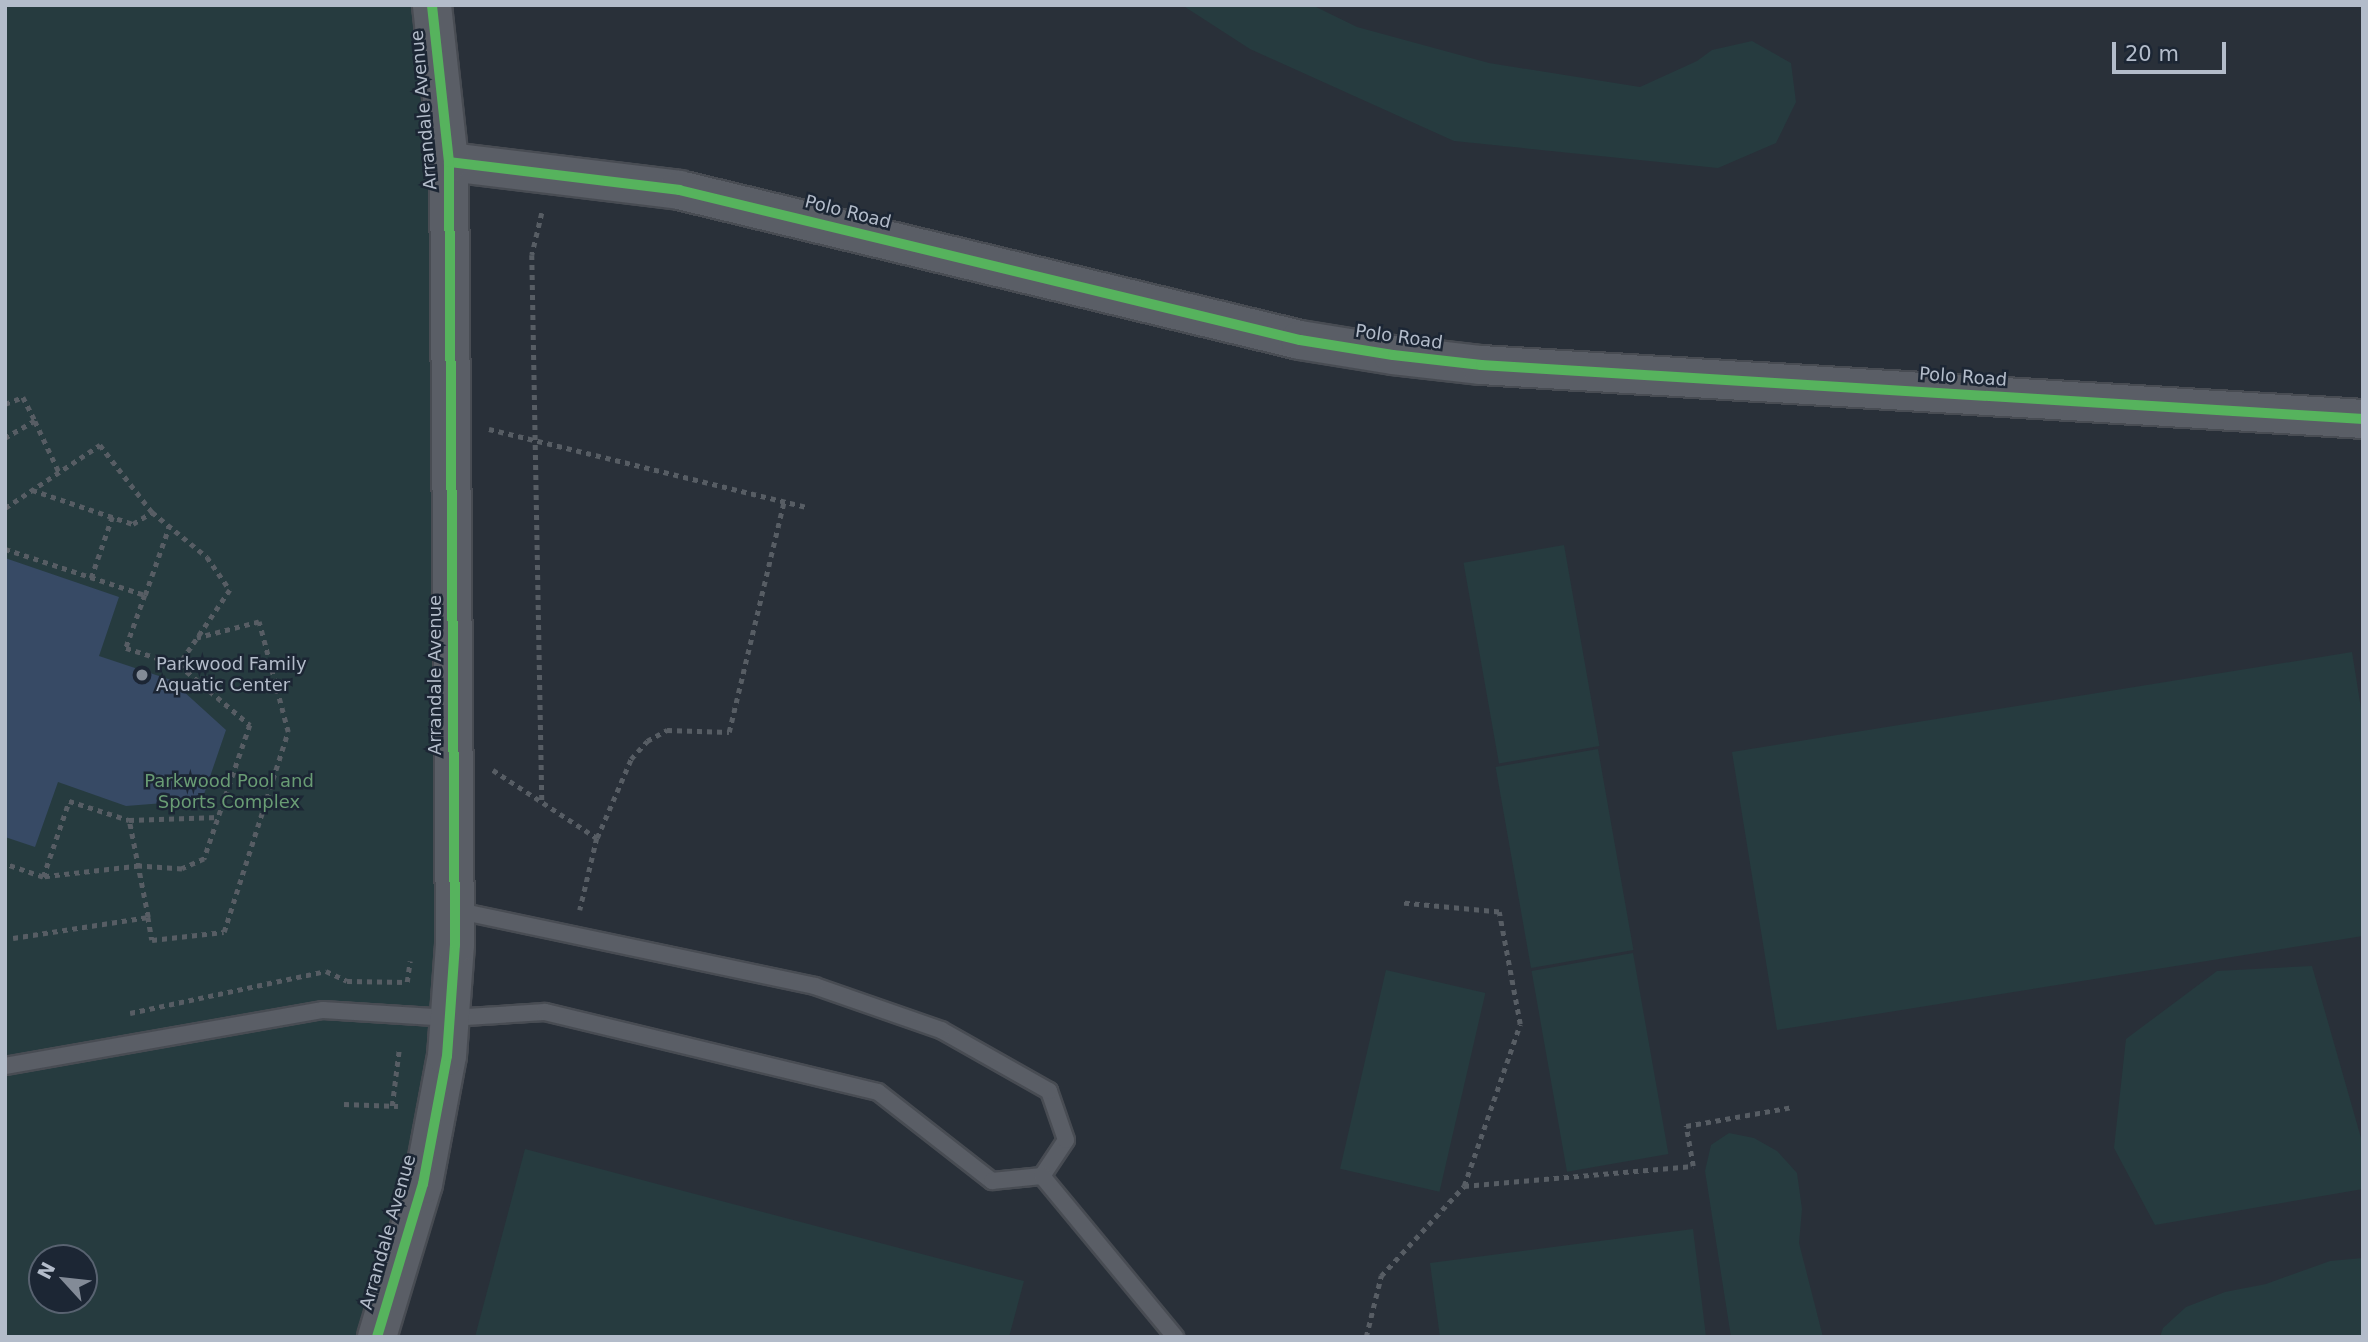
<!DOCTYPE html>
<style>
body{margin:0}
#map{position:relative;width:2368px;height:1342px;overflow:hidden;background:#293039;font-family:"DejaVu Sans",sans-serif}
div>[style]{position:absolute}
.green>*{inset:0;background:#263b3f;transform-origin:0 0}
.water>*{inset:0;background:#374a65}
.path>*{height:4.5px;margin-top:-2.25px;transform-origin:0;background:repeating-linear-gradient(90deg,#575d64 0 5px,transparent 0 10px)}
.roads{filter:drop-shadow(2px 0 #484c53) drop-shadow(-2px 0 #484c53) drop-shadow(0 2px #484c53) drop-shadow(0 -2px #484c53)}
.service>*{height:16px;margin:-8px;padding:0 8px;transform-origin:8px;border-radius:8px;background:#5a5e66}
.tertiary>*{height:38px;margin:-19px;padding:0 19px;transform-origin:19px;border-radius:19px;background:#5a5e66}
.cycleway>*{height:10px;margin:-5px;padding:0 5px;transform-origin:5px;border-radius:5px;background:#56b35d}
.dots>*{width:19px;height:19px;translate:-50% -50%;box-sizing:border-box;border:4px solid #1c2634;border-radius:50%}
span{translate:-50% -50%;white-space:nowrap;text-align:center;line-height:1.15;-webkit-text-stroke:5px #1c2634;paint-order:stroke}
.street-label{font-size:18px;color:#b3bcca}
.poi-label{font-size:18px;color:#b3bcca}
.left{translate:0 -50%;text-align:left}
.park-label{font-size:18px;color:#699c74}
.frame{position:absolute;inset:0;border:7px solid #b3bcca;pointer-events:none}
.north{position:absolute;left:28px;top:1244px;width:70px;height:70px;box-sizing:border-box;background:#1c2634;border:2px solid #586270;border-radius:50%;rotate:297deg;font-size:19px;font-weight:700;line-height:28px;text-align:center;color:#b3bcca}
.north::after{content:'';display:block;margin:auto;width:24px;height:32px;background:#838b97;clip-path:polygon(50% 0,100% 100%,50% 72%,0 100%)}
.scale{position:absolute;left:2112px;top:42px;width:114px;height:32px;box-sizing:border-box;border:4px solid #b3bcca;border-top:0;padding-left:9px;font-size:21px;line-height:24px;white-space:nowrap;color:#b3bcca;-webkit-text-stroke:5px #1c2634;paint-order:stroke}
</style>
<div id="map">
<div class="green">
<i style="clip-path:polygon(evenodd,5px 5px,432px 5px,455px 945px,377px 1337px,5px 1337px,5px 5px,42px 1258px,84px 1258px,84px 1300px,42px 1300px,42px 1258px)"></i>
<i style="clip-path:polygon(1182px 5px,1312px 5px,1357px 27px,1489px 63px,1640px 87px,1697px 61px,1712px 50px,1752px 41px,1791px 63px,1796px 102px,1776px 143px,1718px 168px,1454px 141px,1250px 49px)"></i>
<i style="left:1564px;top:545px;width:204px;height:102px;rotate:80deg"></i>
<i style="clip-path:polygon(2352px 652px,2363px 721px,2363px 936px,1777px 1030px,1732px 752px)"></i>
<i style="left:1598px;top:749px;width:204px;height:104px;rotate:80deg"></i>
<i style="left:1633px;top:953px;width:204px;height:103px;rotate:80deg"></i>
<i style="clip-path:polygon(2312px 966px,2363px 1145px,2363px 1189px,2155px 1225px,2114px 1148px,2126px 1039px,2217px 971px)"></i>
<i style="left:1386px;top:970px;width:102px;height:204px;rotate:13deg"></i>
<i style="clip-path:polygon(1729px 1133px,1754px 1138px,1777px 1151px,1797px 1173px,1802px 1209px,1799px 1243px,1823px 1337px,1731px 1337px,1705px 1171px,1711px 1145px)"></i>
<i style="clip-path:polygon(525px 1149px,1024px 1281px,1009px 1337px,475px 1337px)"></i>
<i style="clip-path:polygon(1693px 1229px,1706px 1337px,1440px 1337px,1430px 1263px)"></i>
<i style="clip-path:polygon(2363px 1258px,2363px 1337px,2160px 1337px,2163px 1328px,2186px 1307px,2225px 1292px,2266px 1284px,2330px 1261px)"></i>
</div>
<div class="water">
<i style="clip-path:polygon(5px 558px,119px 597px,99px 656px,171px 680px,226px 730px,202px 800px,126px 806px,58px 782px,35px 847px,5px 837px)"></i>
</div>
<div class="path">
<i style="left:542px;top:213px;width:43px;rotate:103.4deg"></i>
<i style="left:532px;top:255px;width:547px;rotate:88.95deg"></i>
<i style="left:5px;top:404px;width:19px;rotate:-21deg"></i>
<i style="left:23px;top:397px;width:27px;rotate:63deg"></i>
<i style="left:35px;top:421px;width:34px;rotate:150deg"></i>
<i style="left:35px;top:421px;width:56px;rotate:64.8deg"></i>
<i style="left:489px;top:429px;width:327px;rotate:13.8deg"></i>
<i style="left:32px;top:490px;width:107px;rotate:18.6deg"></i>
<i style="left:133px;top:524px;width:22px;rotate:-32deg"></i>
<i style="left:5px;top:508px;width:114px;rotate:-33.6deg"></i>
<i style="left:100px;top:445px;width:85px;rotate:52.2deg"></i>
<i style="left:152px;top:512px;width:71px;rotate:39.3deg"></i>
<i style="left:207px;top:557px;width:40px;rotate:55.1deg"></i>
<i style="left:230px;top:590px;width:91px;rotate:124.2deg"></i>
<i style="left:5px;top:549px;width:147px;rotate:18.2deg"></i>
<i style="left:145px;top:595px;width:56px;rotate:109.7deg"></i>
<i style="left:126px;top:648px;width:56px;rotate:17.8deg"></i>
<i style="left:179px;top:665px;width:93px;rotate:40.2deg"></i>
<i style="left:250px;top:725px;width:142px;rotate:108.9deg"></i>
<i style="left:204px;top:859px;width:24px;rotate:156deg"></i>
<i style="left:182px;top:869px;width:43px;rotate:-176deg"></i>
<i style="left:139px;top:866px;width:97px;rotate:173.5deg"></i>
<i style="left:43px;top:877px;width:40px;rotate:-161.1deg"></i>
<i style="left:91px;top:578px;width:65px;rotate:-71deg"></i>
<i style="left:145px;top:595px;width:72px;rotate:-70.6deg"></i>
<i style="left:493px;top:770px;width:124px;rotate:33.2deg"></i>
<i style="left:597px;top:838px;width:74px;rotate:103.3deg"></i>
<i style="left:597px;top:838px;width:86px;rotate:-66.7deg"></i>
<i style="left:631px;top:759px;width:24px;rotate:-48deg"></i>
<i style="left:647px;top:741px;width:23px;rotate:-29deg"></i>
<i style="left:667px;top:730px;width:62px;rotate:1.8deg"></i>
<i style="left:729px;top:732px;width:237px;rotate:-76.6deg"></i>
<i style="left:43px;top:877px;width:80px;rotate:-71.1deg"></i>
<i style="left:69px;top:801px;width:63px;rotate:17.6deg"></i>
<i style="left:129px;top:820px;width:90px;rotate:-1.9deg"></i>
<i style="left:148px;top:917px;width:23px;rotate:80deg"></i>
<i style="left:152px;top:940px;width:72px;rotate:-6.3deg"></i>
<i style="left:224px;top:932px;width:210px;rotate:-72.3deg"></i>
<i style="left:288px;top:732px;width:114px;rotate:-104.8deg"></i>
<i style="left:259px;top:622px;width:64px;rotate:165.5deg"></i>
<i style="left:13px;top:938px;width:137px;rotate:-8.8deg"></i>
<i style="left:148px;top:917px;width:99px;rotate:-101.1deg"></i>
<i style="left:130px;top:1013px;width:200px;rotate:-12.1deg"></i>
<i style="left:326px;top:971px;width:23px;rotate:25deg"></i>
<i style="left:347px;top:981px;width:60px;rotate:1deg"></i>
<i style="left:407px;top:982px;width:21px;rotate:-82deg"></i>
<i style="left:344px;top:1104px;width:54px;rotate:2.1deg"></i>
<i style="left:392px;top:1106px;width:56px;rotate:-82.9deg"></i>
<i style="left:1464px;top:1186px;width:230px;rotate:-5deg"></i>
<i style="left:1693px;top:1166px;width:41px;rotate:-99.9deg"></i>
<i style="left:1686px;top:1126px;width:109px;rotate:-10.1deg"></i>
<i style="left:1366px;top:1337px;width:63px;rotate:-76.2deg"></i>
<i style="left:1381px;top:1276px;width:122px;rotate:-47.3deg"></i>
<i style="left:1464px;top:1186px;width:171px;rotate:-70.9deg"></i>
<i style="left:1520px;top:1024px;width:114px;rotate:-100.6deg"></i>
<i style="left:1499px;top:912px;width:97px;rotate:-174.7deg"></i>
</div>
<div class="roads">
<div class="service">
<i style="left:5px;top:1066px;width:323px;rotate:-10deg"></i>
<i style="left:323px;top:1010px;width:127px;rotate:3.6deg"></i>
<i style="left:450px;top:1018px;width:95px;rotate:-3.6deg"></i>
<i style="left:545px;top:1012px;width:342px;rotate:13.5deg"></i>
<i style="left:878px;top:1092px;width:145px;rotate:38deg"></i>
<i style="left:992px;top:1181px;width:50px;rotate:-5.7deg"></i>
<i style="left:1042px;top:1176px;width:43px;rotate:-56.3deg"></i>
<i style="left:1066px;top:1140px;width:52px;rotate:-109.1deg"></i>
<i style="left:1049px;top:1091px;width:124px;rotate:-150.5deg"></i>
<i style="left:941px;top:1030px;width:133px;rotate:-160.8deg"></i>
<i style="left:815px;top:986px;width:368px;rotate:-168.1deg"></i>
<i style="left:1042px;top:1176px;width:209px;rotate:50.4deg"></i>
</div>
<div class="tertiary">
<i style="left:449px;top:162px;width:232px;rotate:6.9deg"></i>
<i style="left:679px;top:190px;width:639px;rotate:13.58deg"></i>
<i style="left:1300px;top:340px;width:94px;rotate:9.2deg"></i>
<i style="left:1393px;top:355px;width:89px;rotate:6.5deg"></i>
<i style="left:1481px;top:365px;width:884px;rotate:3.5deg"></i>
<i style="left:377px;top:1337px;width:160px;rotate:-73.3deg"></i>
<i style="left:423px;top:1184px;width:130px;rotate:-79.4deg"></i>
<i style="left:447px;top:1056px;width:111px;rotate:-85.9deg"></i>
<i style="left:455px;top:945px;width:783px;rotate:-90.44deg"></i>
<i style="left:449px;top:162px;width:158px;rotate:-96.2deg"></i>
</div>
</div>
<div class="cycleway">
<i style="left:449px;top:162px;width:232px;rotate:6.9deg"></i>
<i style="left:679px;top:190px;width:639px;rotate:13.58deg"></i>
<i style="left:1300px;top:340px;width:94px;rotate:9.2deg"></i>
<i style="left:1393px;top:355px;width:89px;rotate:6.5deg"></i>
<i style="left:1481px;top:365px;width:884px;rotate:3.5deg"></i>
<i style="left:377px;top:1337px;width:160px;rotate:-73.3deg"></i>
<i style="left:423px;top:1184px;width:130px;rotate:-79.4deg"></i>
<i style="left:447px;top:1056px;width:111px;rotate:-85.9deg"></i>
<i style="left:455px;top:945px;width:783px;rotate:-90.44deg"></i>
<i style="left:449px;top:162px;width:158px;rotate:-96.2deg"></i>
</div>
<div class="dots">
<i style="left:142px;top:675px;background:#838b97"></i>
</div>
<div class="street-label">
<span style="left:424px;top:110px;rotate:-95deg">Arrandale Avenue</span>
<span style="left:848px;top:212px;rotate:14deg">Polo Road</span>
<span style="left:1399px;top:337px;rotate:8deg">Polo Road</span>
<span style="left:1963px;top:377px;rotate:4deg">Polo Road</span>
<span style="left:435px;top:675px;rotate:-90deg">Arrandale Avenue</span>
<span style="left:388px;top:1232px;rotate:-74deg">Arrandale Avenue</span>
</div>
<div class="poi-label">
<span class="left" style="left:156px;top:675px">Parkwood Family<br>Aquatic Center</span>
</div>
<div class="park-label">
<span style="left:229px;top:792px">Parkwood Pool and<br>Sports Complex</span>
</div>
<div class="frame"></div>
<div class="north">N</div>
<div class="scale">20 m</div>
</div>
